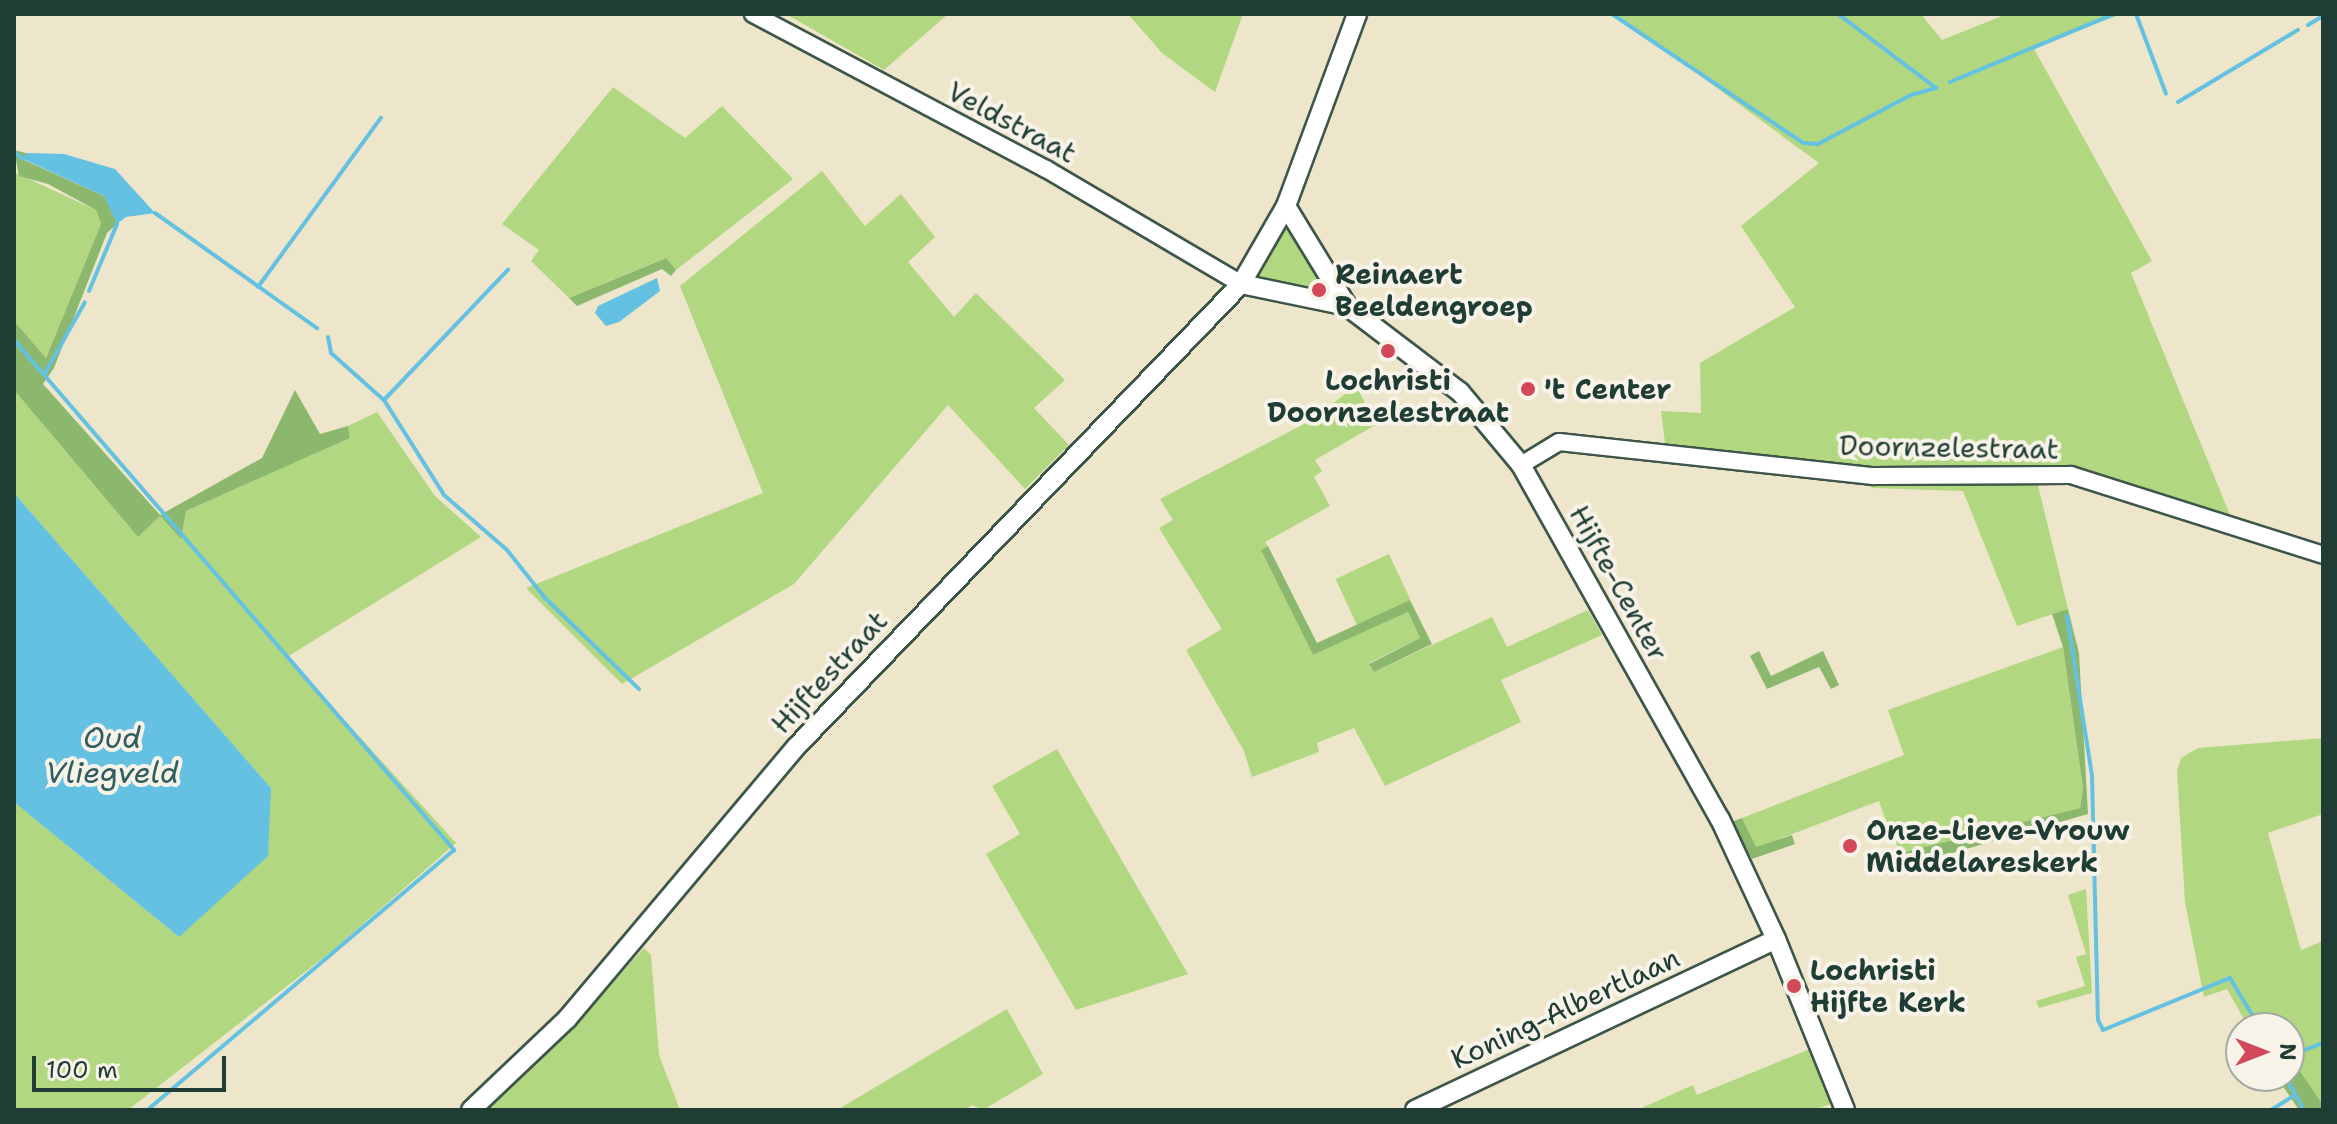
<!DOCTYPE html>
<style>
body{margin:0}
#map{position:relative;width:2337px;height:1124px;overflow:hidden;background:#ede6ca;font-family:"Shantell Sans",sans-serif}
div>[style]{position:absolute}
.green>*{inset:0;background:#b1d780;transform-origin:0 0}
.forest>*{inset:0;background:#8cb86e}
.water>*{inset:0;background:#64c1e2}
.stream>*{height:4px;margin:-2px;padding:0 2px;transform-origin:2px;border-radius:2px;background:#64c1e2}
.roads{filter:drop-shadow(2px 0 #3e564a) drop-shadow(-2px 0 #3e564a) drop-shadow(0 2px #3e564a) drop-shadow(0 -2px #3e564a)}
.minor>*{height:16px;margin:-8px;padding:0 8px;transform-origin:8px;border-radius:8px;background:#fff}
.tertiary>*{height:18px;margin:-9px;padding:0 9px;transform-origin:9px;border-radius:9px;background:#fff}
.dots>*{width:22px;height:22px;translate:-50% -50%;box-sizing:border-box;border:4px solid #f7f3e8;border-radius:50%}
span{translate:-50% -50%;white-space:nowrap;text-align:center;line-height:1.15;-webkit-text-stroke:8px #f7f3e8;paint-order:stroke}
.street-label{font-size:28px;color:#1f3d34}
.poi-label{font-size:28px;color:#1f3d34;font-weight:700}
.left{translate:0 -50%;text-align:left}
.water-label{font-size:30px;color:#305e60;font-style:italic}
.frame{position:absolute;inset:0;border:16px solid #1f3d34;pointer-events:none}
.north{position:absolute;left:2225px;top:1012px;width:80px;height:80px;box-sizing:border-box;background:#f7f3e8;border:2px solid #a1aaa0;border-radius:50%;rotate:90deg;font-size:22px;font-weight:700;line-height:32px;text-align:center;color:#1f3d34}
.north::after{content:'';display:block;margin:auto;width:28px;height:36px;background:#d1495b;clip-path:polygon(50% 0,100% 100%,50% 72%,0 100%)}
.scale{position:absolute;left:32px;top:1056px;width:194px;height:36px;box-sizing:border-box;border:4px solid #1f3d34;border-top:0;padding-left:10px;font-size:24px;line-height:28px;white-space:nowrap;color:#1f3d34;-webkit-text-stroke:6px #f7f3e8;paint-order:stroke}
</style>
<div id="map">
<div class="green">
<i style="clip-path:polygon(786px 14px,948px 14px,884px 70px)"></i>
<i style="clip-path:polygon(1128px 14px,1243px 14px,1215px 92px,1162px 53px)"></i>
<i style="clip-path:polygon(1616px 14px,1921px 14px,1942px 40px,2007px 14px,2122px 14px,2033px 47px,2152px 261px,2131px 273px,2230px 515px,2078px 468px,1888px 470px,1665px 443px,1661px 411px,1701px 413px,1700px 363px,1795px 307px,1741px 226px,1819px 163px)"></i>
<i style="clip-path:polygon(613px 87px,685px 138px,722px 106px,793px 179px,676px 270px,665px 258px,569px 298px,531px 261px,539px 250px,502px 224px)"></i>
<i style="clip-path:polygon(822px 171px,865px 226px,901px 194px,935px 237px,908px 262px,954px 317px,976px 293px,1065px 380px,1034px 408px,1069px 445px,1025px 489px,948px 405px,794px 584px,622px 684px,526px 588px,763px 493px,680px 286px)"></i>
<i style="clip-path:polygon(14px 172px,96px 210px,101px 224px,46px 358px,14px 321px)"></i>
<i style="clip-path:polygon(1286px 206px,1347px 306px,1241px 284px)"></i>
<i style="clip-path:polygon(1356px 386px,1377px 424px,1315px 460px,1322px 471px,1314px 477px,1330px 506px,1265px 542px,1268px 546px,1261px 550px,1313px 655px,1408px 612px,1420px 638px,1369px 663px,1374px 672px,1492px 617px,1507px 647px,1588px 610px,1602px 635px,1501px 680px,1521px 722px,1385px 786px,1354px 728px,1317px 743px,1319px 752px,1252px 777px,1244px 751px,1186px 650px,1222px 629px,1159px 528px,1173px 520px,1160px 499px,1306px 423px)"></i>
<i style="clip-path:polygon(14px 390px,138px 537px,160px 516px,181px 538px,186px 511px,350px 438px,348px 426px,377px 412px,435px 496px,481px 537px,287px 657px,456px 843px,332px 951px,128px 1110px,14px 1110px,14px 802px,179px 937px,271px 788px,14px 493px)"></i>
<i style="clip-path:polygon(1859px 481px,2037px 481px,2068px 609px,2017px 626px,1963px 491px,1873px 488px)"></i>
<i style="left:1389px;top:554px;width:51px;height:59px;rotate:65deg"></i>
<i style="clip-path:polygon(2063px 647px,2083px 788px,2080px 808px,1898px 854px,1879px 801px,1756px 848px,1742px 818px,1904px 755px,1888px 710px)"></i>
<i style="clip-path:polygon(2323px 738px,2323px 814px,2268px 833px,2301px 950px,2323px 941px,2323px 1105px,2289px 1057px,2289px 1028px,2249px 1028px,2227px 989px,2204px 997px,2185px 902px,2177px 771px,2181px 758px,2198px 748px)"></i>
<i style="clip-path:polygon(1057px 749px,1188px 974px,1076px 1010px,986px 854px,1020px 834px,992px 786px)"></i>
<i style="clip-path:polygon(2086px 889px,2092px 993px,2039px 1008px,2036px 1001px,2085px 986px,2076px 957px,2086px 954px,2068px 895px)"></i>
<i style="clip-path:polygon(644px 948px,651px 955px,659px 1055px,680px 1110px,486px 1110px,553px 1048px)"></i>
<i style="clip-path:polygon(1007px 1009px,1043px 1074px,983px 1110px,972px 1105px,965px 1110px,837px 1110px)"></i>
<i style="clip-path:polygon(1810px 1049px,1831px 1104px,1813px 1110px,1637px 1110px,1693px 1085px,1697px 1095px)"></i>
</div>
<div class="forest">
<i style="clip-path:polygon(14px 150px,26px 153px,24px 160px,104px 196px,116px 214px,117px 224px,107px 233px,54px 368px,43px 384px,160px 515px,262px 458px,295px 390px,320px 434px,348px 426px,350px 438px,186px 511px,181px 539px,160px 516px,138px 537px,14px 390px,14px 321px,46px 358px,101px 224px,96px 210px,48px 184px,19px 176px)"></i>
<i style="clip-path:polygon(666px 258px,676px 270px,671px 276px,662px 269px,577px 306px,569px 298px)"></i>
<i style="clip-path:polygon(1268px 546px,1317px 643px,1410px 600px,1432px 644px,1374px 672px,1369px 664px,1420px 638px,1408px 612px,1313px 655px,1261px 550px)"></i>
<i style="clip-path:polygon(2068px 609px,2079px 653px,2088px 814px,1886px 872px,1882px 858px,2080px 808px,2083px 788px,2063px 647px,2052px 614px)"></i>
<i style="clip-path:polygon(1759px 651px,1771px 676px,1823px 651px,1839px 685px,1831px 689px,1819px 667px,1767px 689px,1750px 656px)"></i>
<i style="clip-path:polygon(1742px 818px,1756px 847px,1792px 835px,1795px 844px,1752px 859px,1731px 822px)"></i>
<i style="clip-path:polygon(2290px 1057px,2323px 1105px,2323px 1110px,2299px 1110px,2276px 1076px,2289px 1076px)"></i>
</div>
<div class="water">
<i style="clip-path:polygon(26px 153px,64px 154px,115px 169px,155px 213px,126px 217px,117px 224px,104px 196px,23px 159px)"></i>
<i style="clip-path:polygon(657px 278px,660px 291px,619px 322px,606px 326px,595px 313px,598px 306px)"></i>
<i style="clip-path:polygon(14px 493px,271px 788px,268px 856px,179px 937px,14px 802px)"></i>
</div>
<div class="stream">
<i style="left:1612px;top:14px;width:230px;rotate:34deg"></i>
<i style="left:1803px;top:143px;width:15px;rotate:4deg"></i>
<i style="left:1818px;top:144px;width:105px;rotate:-27.8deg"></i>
<i style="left:1911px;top:95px;width:26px;rotate:-16deg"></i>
<i style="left:1838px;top:14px;width:123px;rotate:37.1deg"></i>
<i style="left:2136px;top:14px;width:85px;rotate:69.4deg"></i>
<i style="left:2308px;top:25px;width:17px;rotate:-31deg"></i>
<i style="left:1950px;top:82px;width:178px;rotate:-22.5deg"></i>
<i style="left:2178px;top:102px;width:140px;rotate:-31deg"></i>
<i style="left:14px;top:152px;width:11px;rotate:38deg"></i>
<i style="left:155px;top:213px;width:199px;rotate:35.4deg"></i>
<i style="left:258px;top:287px;width:209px;rotate:-54deg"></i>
<i style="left:89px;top:291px;width:73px;rotate:-67.3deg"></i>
<i style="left:328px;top:337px;width:16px;rotate:79deg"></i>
<i style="left:331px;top:353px;width:71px;rotate:41.6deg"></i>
<i style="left:384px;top:400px;width:112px;rotate:57.7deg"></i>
<i style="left:444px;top:495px;width:84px;rotate:41.1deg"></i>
<i style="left:507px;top:550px;width:61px;rotate:51.6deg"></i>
<i style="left:545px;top:598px;width:131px;rotate:44.1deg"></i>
<i style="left:14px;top:340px;width:674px;rotate:49.21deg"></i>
<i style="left:454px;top:850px;width:402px;rotate:139.7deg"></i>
<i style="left:45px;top:373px;width:81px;rotate:-60.6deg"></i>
<i style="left:384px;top:400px;width:180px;rotate:-46.4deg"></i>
<i style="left:2067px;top:616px;width:162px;rotate:81.1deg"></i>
<i style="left:2092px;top:776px;width:244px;rotate:88.6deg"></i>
<i style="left:2098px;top:1020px;width:11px;rotate:63deg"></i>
<i style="left:2103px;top:1030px;width:137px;rotate:-22.3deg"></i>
<i style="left:2230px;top:978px;width:58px;rotate:59deg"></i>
<i style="left:2289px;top:1056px;width:36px;rotate:-21deg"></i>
<i style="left:2285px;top:1076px;width:39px;rotate:61deg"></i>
<i style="left:2271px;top:1110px;width:28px;rotate:-32deg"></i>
</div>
<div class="roads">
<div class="minor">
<i style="left:753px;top:14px;width:331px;rotate:27.9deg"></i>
<i style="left:1046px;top:169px;width:226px;rotate:30.5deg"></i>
<i style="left:1521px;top:465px;width:44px;rotate:-31.2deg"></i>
<i style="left:1559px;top:442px;width:316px;rotate:6.2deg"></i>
<i style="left:1873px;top:476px;width:198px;rotate:-0.3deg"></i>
<i style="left:2071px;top:475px;width:264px;rotate:17.6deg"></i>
</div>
<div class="tertiary">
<i style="left:1286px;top:206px;width:117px;rotate:58.6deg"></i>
<i style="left:1347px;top:306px;width:142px;rotate:37.3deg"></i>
<i style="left:1460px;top:392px;width:95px;rotate:50.1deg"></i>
<i style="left:1521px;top:465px;width:406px;rotate:60.7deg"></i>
<i style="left:1720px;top:819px;width:132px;rotate:65deg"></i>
<i style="left:1776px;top:939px;width:184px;rotate:68deg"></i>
<i style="left:1241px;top:284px;width:108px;rotate:11.7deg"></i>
<i style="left:471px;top:1110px;width:132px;rotate:-43.5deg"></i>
<i style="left:567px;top:1019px;width:356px;rotate:-49.9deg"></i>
<i style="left:796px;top:747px;width:642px;rotate:-46.14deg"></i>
<i style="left:1241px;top:284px;width:90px;rotate:-60deg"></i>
<i style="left:1286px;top:206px;width:205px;rotate:-69.7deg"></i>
<i style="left:1415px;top:1110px;width:399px;rotate:-25.3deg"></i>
</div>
</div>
<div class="dots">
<i style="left:1319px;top:290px;background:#d1495b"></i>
<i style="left:1388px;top:351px;background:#d1495b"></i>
<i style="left:1528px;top:389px;background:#d1495b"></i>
<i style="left:1850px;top:846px;background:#d1495b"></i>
<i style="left:1794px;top:986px;background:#d1495b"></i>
</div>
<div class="street-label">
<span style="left:1012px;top:122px;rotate:28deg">Veldstraat</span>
<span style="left:1949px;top:447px;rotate:1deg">Doornzelestraat</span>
<span style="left:1619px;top:583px;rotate:61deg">Hijfte-Center</span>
<span style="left:829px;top:672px;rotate:-47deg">Hijftestraat</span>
<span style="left:1565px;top:1008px;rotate:-25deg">Koning-Albertlaan</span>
</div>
<div class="poi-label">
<span class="left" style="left:1335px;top:290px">Reinaert<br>Beeldengroep</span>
<span style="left:1388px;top:396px">Lochristi<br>Doornzelestraat</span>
<span class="left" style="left:1544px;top:389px">'t Center</span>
<span class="left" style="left:1866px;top:846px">Onze-Lieve-Vrouw<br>Middelareskerk</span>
<span class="left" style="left:1810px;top:986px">Lochristi<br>Hijfte Kerk</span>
</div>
<div class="water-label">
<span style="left:112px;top:755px">Oud<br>Vliegveld</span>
</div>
<div class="frame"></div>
<div class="north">N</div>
<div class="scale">100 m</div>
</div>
